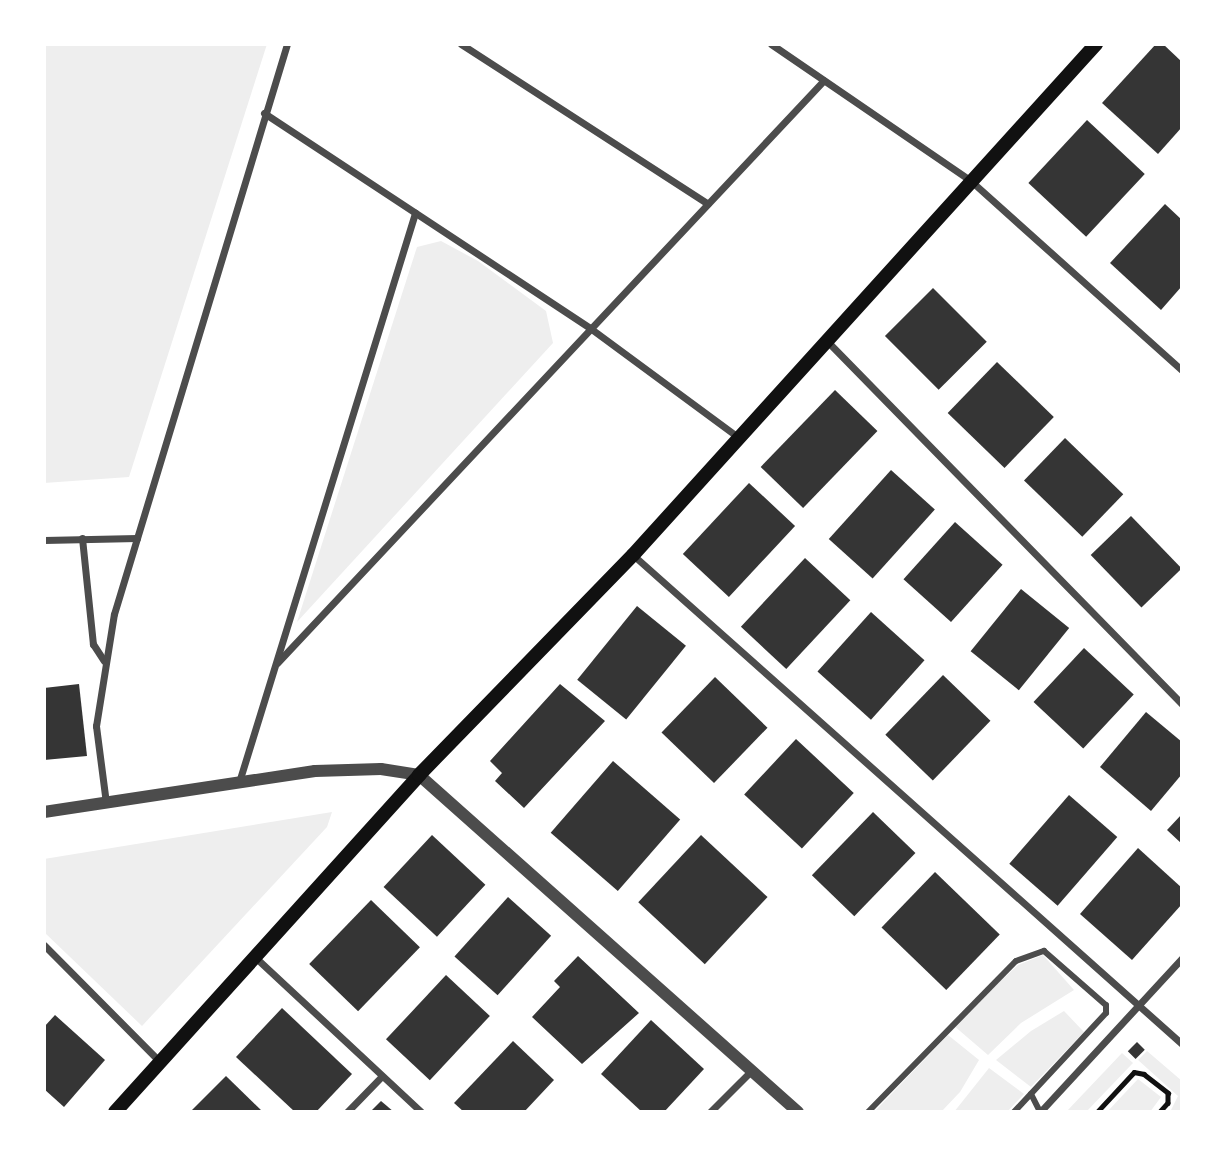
<!DOCTYPE html>
<style>
body{margin:0}
#map{position:relative;width:1226px;height:1156px;overflow:hidden;background:#fff;font-family:Manrope,sans-serif}
div>[style]{position:absolute}
.green>*{inset:0;background:#eee}
.building>*{inset:0;background:#353535;transform-origin:0 0}
.path>*{height:4.5px;margin:-2.25px;padding:0 2.25px;transform-origin:2.25px;border-radius:2.25px;background:#111}
.pedestrian>*{height:6px;margin:-3px;padding:0 3px;transform-origin:3px;border-radius:3px;background:#4c4c4c}
.minor>*{height:7px;margin:-3.5px;padding:0 3.5px;transform-origin:3.5px;border-radius:3.5px;background:#4c4c4c}
.tertiary>*{height:12px;margin:-6px;padding:0 6px;transform-origin:6px;border-radius:6px;background:#4c4c4c}
.secondary>*{height:14px;margin:-7px;padding:0 7px;transform-origin:7px;border-radius:7px;background:#111}
span{translate:-50% -50%;white-space:nowrap;text-align:center;line-height:1.15;-webkit-text-stroke:7px #fff;paint-order:stroke}
.frame{position:absolute;inset:0;border:46px solid #fff;pointer-events:none}
</style>
<div id="map">
<div class="green">
<i style="clip-path:polygon(44px 44px,267px 44px,129px 477px,44px 483px)"></i>
<i style="clip-path:polygon(441px 241px,478px 261px,546px 311px,553px 343px,297px 622px,417px 247px)"></i>
<i style="clip-path:polygon(332px 812px,327px 827px,142px 1026px,44px 932px,44px 859px)"></i>
<i style="clip-path:polygon(1043px 955px,1074px 990px,1021px 1023px,988px 1055px,953px 1025px,1018px 965px)"></i>
<i style="clip-path:polygon(1064px 1011px,1084px 1032px,1031px 1087px,996px 1060px,1031px 1031px)"></i>
<i style="clip-path:polygon(948px 1035px,979px 1060px,960px 1092px,941px 1112px,874px 1112px)"></i>
<i style="clip-path:polygon(1147px 1051px,1182px 1081px,1182px 1112px,1170px 1112px,1178px 1096px,1138px 1060px)"></i>
<i style="clip-path:polygon(1122px 1053px,1133px 1063px,1086px 1112px,1066px 1112px)"></i>
<i style="clip-path:polygon(989px 1068px,1024px 1094px,1007px 1112px,954px 1112px)"></i>
<i style="clip-path:polygon(1138px 1079px,1161px 1097px,1150px 1112px,1107px 1112px)"></i>
</div>
<div class="building">
<i style="clip-path:polygon(1156px 44px,1163px 44px,1182px 62px,1182px 127px,1158px 154px,1102px 103px)"></i>
<i style="left:1087px;top:120px;width:79px;height:86px;rotate:43deg"></i>
<i style="clip-path:polygon(1165px 204px,1182px 220px,1182px 286px,1161px 310px,1110px 263px)"></i>
<i style="left:933px;top:288px;width:76px;height:68px;rotate:45deg"></i>
<i style="left:997px;top:362px;width:79px;height:71px;rotate:44deg"></i>
<i style="left:835px;top:390px;width:59px;height:107px;rotate:44deg"></i>
<i style="left:1065px;top:438px;width:81px;height:59px;rotate:44deg"></i>
<i style="left:891px;top:470px;width:59px;height:93px;rotate:42deg"></i>
<i style="left:749px;top:483px;width:63px;height:97px;rotate:43deg"></i>
<i style="left:1131px;top:516px;width:73px;height:56px;rotate:46deg"></i>
<i style="left:955px;top:522px;width:64px;height:77px;rotate:42deg"></i>
<i style="left:805px;top:558px;width:62px;height:94px;rotate:43deg"></i>
<i style="left:1021px;top:589px;width:62px;height:80px;rotate:39deg"></i>
<i style="left:637px;top:606px;width:63px;height:95px;rotate:39deg"></i>
<i style="left:871px;top:612px;width:72px;height:80px;rotate:42deg"></i>
<i style="left:1084px;top:648px;width:68px;height:74px;rotate:43deg"></i>
<i style="left:943px;top:675px;width:66px;height:83px;rotate:44deg"></i>
<i style="left:715px;top:677px;width:73px;height:77px;rotate:44deg"></i>
<i style="clip-path:polygon(79px 684px,87px 756px,44px 760px,44px 688px)"></i>
<i style="clip-path:polygon(560px 684px,605px 721px,524px 808px,495px 781px,502px 773px,490px 761px)"></i>
<i style="clip-path:polygon(1146px 712px,1182px 742px,1182px 774px,1151px 811px,1100px 767px)"></i>
<i style="left:796px;top:739px;width:79px;height:76px;rotate:43deg"></i>
<i style="left:613px;top:761px;width:89px;height:95px;rotate:41deg"></i>
<i style="left:1069px;top:795px;width:64px;height:91px;rotate:41deg"></i>
<i style="left:873px;top:812px;width:59px;height:88px;rotate:44deg"></i>
<i style="clip-path:polygon(1182px 814px,1182px 844px,1167px 830px)"></i>
<i style="left:432px;top:835px;width:73px;height:71px;rotate:43deg"></i>
<i style="left:701px;top:835px;width:91px;height:92px;rotate:43deg"></i>
<i style="clip-path:polygon(1138px 848px,1182px 888px,1182px 904px,1132px 960px,1080px 914px)"></i>
<i style="left:935px;top:872px;width:90px;height:77px;rotate:44deg"></i>
<i style="left:508px;top:897px;width:58px;height:80px;rotate:42deg"></i>
<i style="left:371px;top:900px;width:68px;height:89px;rotate:44deg"></i>
<i style="clip-path:polygon(578px 956px,639px 1013px,582px 1064px,532px 1017px,560px 987px,554px 981px)"></i>
<i style="left:446px;top:975px;width:60px;height:88px;rotate:43deg"></i>
<i style="clip-path:polygon(282px 1008px,352px 1074px,316px 1112px,295px 1112px,236px 1057px)"></i>
<i style="clip-path:polygon(55px 1015px,105px 1060px,64px 1107px,44px 1089px,44px 1027px)"></i>
<i style="clip-path:polygon(651px 1020px,704px 1069px,664px 1112px,642px 1112px,601px 1074px)"></i>
<i style="clip-path:polygon(513px 1041px,554px 1080px,524px 1112px,464px 1112px,454px 1103px)"></i>
<i style="left:1137px;top:1042px;width:11px;height:13px;rotate:45deg"></i>
<i style="clip-path:polygon(226px 1076px,263px 1112px,190px 1112px)"></i>
<i style="clip-path:polygon(381px 1101px,394px 1112px,370px 1112px)"></i>
</div>
<div class="path">
<i style="left:1097px;top:1112px;width:54px;rotate:-47.2deg"></i>
<i style="left:1134px;top:1072px;width:10px;rotate:11deg"></i>
<i style="left:1144px;top:1074px;width:31px;rotate:38deg"></i>
<i style="left:1168px;top:1093px;width:10px;rotate:90deg"></i>
<i style="left:1168px;top:1103px;width:12px;rotate:132deg"></i>
</div>
<div class="pedestrian">
<i style="left:1031px;top:1094px;width:20px;rotate:63deg"></i>
<i style="left:868px;top:1112px;width:211px;rotate:-45.6deg"></i>
<i style="left:1016px;top:961px;width:30px;rotate:-20deg"></i>
<i style="left:1044px;top:951px;width:82px;rotate:41.1deg"></i>
<i style="left:1106px;top:1005px;width:8px;rotate:90deg"></i>
<i style="left:1106px;top:1013px;width:135px;rotate:132.9deg"></i>
</div>
<div class="minor">
<i style="left:461px;top:44px;width:294px;rotate:32.9deg"></i>
<i style="left:771px;top:44px;width:242px;rotate:34.4deg"></i>
<i style="left:971px;top:181px;width:283px;rotate:41.9deg"></i>
<i style="left:264px;top:113px;width:391px;rotate:33.4deg"></i>
<i style="left:590px;top:328px;width:185px;rotate:36.4deg"></i>
<i style="left:827px;top:341px;width:508px;rotate:45.64deg"></i>
<i style="left:82px;top:538px;width:107px;rotate:84.1deg"></i>
<i style="left:93px;top:644px;width:20px;rotate:57deg"></i>
<i style="left:44px;top:540px;width:93px;rotate:-1.2deg"></i>
<i style="left:633px;top:555px;width:735px;rotate:41.69deg"></i>
<i style="left:277px;top:663px;width:799px;rotate:-46.82deg"></i>
<i style="left:239px;top:782px;width:596px;rotate:-72.81deg"></i>
<i style="left:106px;top:803px;width:78px;rotate:-97.4deg"></i>
<i style="left:96px;top:726px;width:113px;rotate:-80.9deg"></i>
<i style="left:114px;top:614px;width:596px;rotate:-73.12deg"></i>
<i style="left:44px;top:945px;width:163px;rotate:45.2deg"></i>
<i style="left:255px;top:957px;width:227px;rotate:43deg"></i>
<i style="left:347px;top:1112px;width:50px;rotate:-45.8deg"></i>
<i style="left:710px;top:1112px;width:58px;rotate:-45deg"></i>
<i style="left:1040px;top:1112px;width:209px;rotate:-47.3deg"></i>
</div>
<div class="tertiary">
<i style="left:44px;top:812px;width:274px;rotate:-8.6deg"></i>
<i style="left:315px;top:771px;width:66px;rotate:-1.7deg"></i>
<i style="left:381px;top:769px;width:38px;rotate:9deg"></i>
<i style="left:419px;top:775px;width:507px;rotate:41.64deg"></i>
</div>
<div class="secondary">
<i style="left:115px;top:1112px;width:454px;rotate:-47.9deg"></i>
<i style="left:419px;top:775px;width:307px;rotate:-45.8deg"></i>
<i style="left:633px;top:555px;width:690px;rotate:-47.82deg"></i>
</div>
<div class="frame"></div>
</div>
